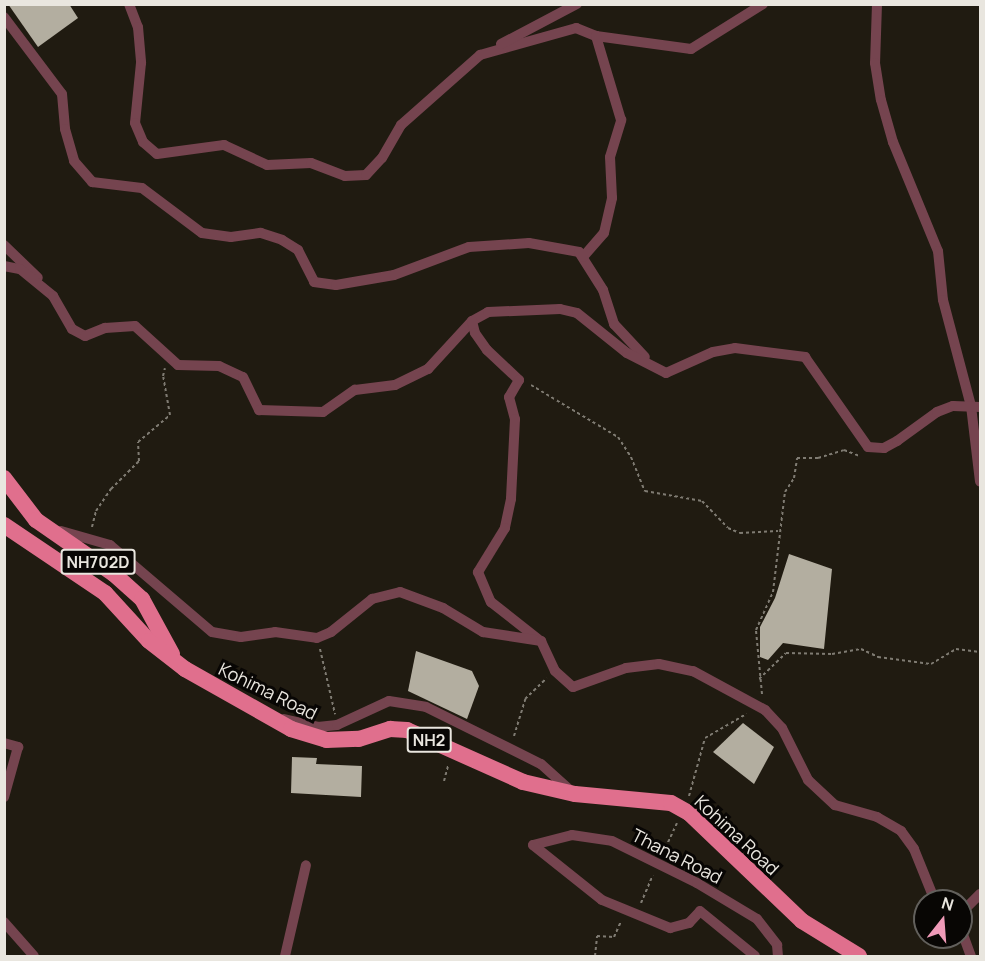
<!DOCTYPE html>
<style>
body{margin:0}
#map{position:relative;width:985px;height:961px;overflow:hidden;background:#201b11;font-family:Manrope,sans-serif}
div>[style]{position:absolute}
.building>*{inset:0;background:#b3aea0}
.path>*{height:2px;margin-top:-1px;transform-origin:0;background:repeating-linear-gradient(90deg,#7f7b72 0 3px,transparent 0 6px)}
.minor>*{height:10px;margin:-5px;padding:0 5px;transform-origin:5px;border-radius:5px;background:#75444f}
.trunk>*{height:16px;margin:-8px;padding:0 8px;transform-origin:8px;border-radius:8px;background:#e06f8d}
span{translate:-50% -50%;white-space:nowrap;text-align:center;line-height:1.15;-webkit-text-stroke:6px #080604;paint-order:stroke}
.shield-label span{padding:2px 4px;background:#080604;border:2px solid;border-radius:4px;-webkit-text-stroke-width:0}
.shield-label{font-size:16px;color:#e9e6df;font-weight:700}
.street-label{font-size:18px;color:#e9e6df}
.frame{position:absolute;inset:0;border:6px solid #e9e6df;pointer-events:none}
.north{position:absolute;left:913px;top:889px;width:60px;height:60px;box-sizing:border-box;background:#080604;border:2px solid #62605c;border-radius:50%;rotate:17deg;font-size:16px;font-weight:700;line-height:24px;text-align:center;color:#e9e6df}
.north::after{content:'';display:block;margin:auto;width:21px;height:27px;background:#ef9ab8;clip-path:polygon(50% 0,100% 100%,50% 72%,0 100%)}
</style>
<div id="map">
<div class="building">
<i style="clip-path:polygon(8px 4px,69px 4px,78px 18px,38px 47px)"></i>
<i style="clip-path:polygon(789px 554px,832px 569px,824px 649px,783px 643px,768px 660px,760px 657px,760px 627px,775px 598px)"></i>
<i style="clip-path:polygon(416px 651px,472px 671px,479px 686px,467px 719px,408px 691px)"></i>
<i style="clip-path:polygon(743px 723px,774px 747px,754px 784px,713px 752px)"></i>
<i style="clip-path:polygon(292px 757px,317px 758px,316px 764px,362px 766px,361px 797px,291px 793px)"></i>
</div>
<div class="path">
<i style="left:531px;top:385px;width:101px;rotate:30.9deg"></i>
<i style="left:618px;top:437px;width:24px;rotate:57deg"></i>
<i style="left:631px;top:457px;width:37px;rotate:68deg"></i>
<i style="left:645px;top:491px;width:58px;rotate:10deg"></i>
<i style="left:702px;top:501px;width:37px;rotate:46deg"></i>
<i style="left:728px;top:528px;width:13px;rotate:23deg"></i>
<i style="left:740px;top:533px;width:38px;rotate:-3deg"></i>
<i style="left:92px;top:527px;width:16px;rotate:-76deg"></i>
<i style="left:96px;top:511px;width:27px;rotate:-56deg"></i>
<i style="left:111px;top:489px;width:40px;rotate:-45deg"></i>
<i style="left:139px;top:461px;width:19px;rotate:-93deg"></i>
<i style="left:138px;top:442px;width:42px;rotate:-40.2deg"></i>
<i style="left:170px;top:415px;width:40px;rotate:-100deg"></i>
<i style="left:163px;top:376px;width:8px;rotate:-76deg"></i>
<i style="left:320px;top:649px;width:67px;rotate:77deg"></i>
<i style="left:759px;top:679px;width:37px;rotate:-44deg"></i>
<i style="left:786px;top:653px;width:46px;rotate:1.2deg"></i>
<i style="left:832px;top:654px;width:29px;rotate:-10deg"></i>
<i style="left:861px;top:649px;width:19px;rotate:25deg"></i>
<i style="left:878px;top:657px;width:53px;rotate:7.5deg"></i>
<i style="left:931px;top:664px;width:29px;rotate:-31deg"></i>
<i style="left:956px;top:649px;width:24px;rotate:7deg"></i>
<i style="left:762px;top:694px;width:64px;rotate:-95.4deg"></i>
<i style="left:756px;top:630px;width:42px;rotate:-65.9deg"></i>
<i style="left:773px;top:592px;width:101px;rotate:-83.2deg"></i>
<i style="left:785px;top:492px;width:17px;rotate:-57deg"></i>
<i style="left:794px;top:478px;width:20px;rotate:-81deg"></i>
<i style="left:797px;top:458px;width:21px"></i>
<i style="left:818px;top:458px;width:27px;rotate:-17deg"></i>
<i style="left:844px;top:450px;width:17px;rotate:21deg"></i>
<i style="left:514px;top:736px;width:39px;rotate:-73deg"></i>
<i style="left:525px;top:699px;width:30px;rotate:-44deg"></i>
<i style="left:444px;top:781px;width:16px;rotate:-75deg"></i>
<i style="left:689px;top:796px;width:60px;rotate:-74.6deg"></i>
<i style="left:705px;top:738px;width:48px;rotate:-30.3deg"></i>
<i style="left:663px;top:853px;width:33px;rotate:-65deg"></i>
<i style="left:641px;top:903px;width:30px;rotate:-67deg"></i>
<i style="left:595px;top:956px;width:20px;rotate:-84deg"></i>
<i style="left:597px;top:936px;width:17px;rotate:3deg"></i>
<i style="left:614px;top:937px;width:17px;rotate:-66deg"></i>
</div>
<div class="minor">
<i style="left:129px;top:4px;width:25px;rotate:69deg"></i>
<i style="left:138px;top:27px;width:36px;rotate:85deg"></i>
<i style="left:141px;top:63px;width:60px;rotate:95.7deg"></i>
<i style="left:135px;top:123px;width:21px;rotate:67deg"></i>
<i style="left:143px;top:142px;width:18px;rotate:41deg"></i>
<i style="left:157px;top:154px;width:68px;rotate:-7.7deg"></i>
<i style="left:224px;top:145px;width:47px;rotate:24.9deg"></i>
<i style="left:267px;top:165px;width:44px;rotate:-2.6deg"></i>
<i style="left:311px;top:163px;width:36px;rotate:21deg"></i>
<i style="left:345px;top:176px;width:21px;rotate:-3deg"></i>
<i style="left:366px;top:175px;width:23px;rotate:-47deg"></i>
<i style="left:382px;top:158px;width:38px;rotate:-60deg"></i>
<i style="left:401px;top:125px;width:106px;rotate:-41.5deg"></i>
<i style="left:480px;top:55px;width:100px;rotate:-15.7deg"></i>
<i style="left:576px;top:28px;width:22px;rotate:22deg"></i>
<i style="left:596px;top:36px;width:96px;rotate:7.8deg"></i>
<i style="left:691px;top:49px;width:85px;rotate:-32deg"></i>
<i style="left:877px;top:4px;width:59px;rotate:91.9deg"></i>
<i style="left:875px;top:63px;width:37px;rotate:81deg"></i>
<i style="left:881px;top:100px;width:44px;rotate:74.1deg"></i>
<i style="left:893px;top:142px;width:118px;rotate:67.6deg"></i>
<i style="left:938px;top:251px;width:49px;rotate:84.2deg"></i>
<i style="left:943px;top:300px;width:110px;rotate:75.2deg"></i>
<i style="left:971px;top:406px;width:76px;rotate:83.2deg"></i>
<i style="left:4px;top:17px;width:96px;rotate:53deg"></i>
<i style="left:62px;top:94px;width:35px;rotate:85deg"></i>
<i style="left:65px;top:129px;width:33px;rotate:74deg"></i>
<i style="left:74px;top:161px;width:28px;rotate:49deg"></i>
<i style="left:92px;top:182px;width:50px;rotate:6.8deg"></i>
<i style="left:142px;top:188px;width:75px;rotate:36.9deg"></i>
<i style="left:202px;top:233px;width:29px;rotate:8deg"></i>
<i style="left:231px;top:237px;width:30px;rotate:-8deg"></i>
<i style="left:261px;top:233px;width:22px;rotate:18deg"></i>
<i style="left:282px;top:240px;width:19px;rotate:32deg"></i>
<i style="left:298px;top:250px;width:36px;rotate:63deg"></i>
<i style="left:314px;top:282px;width:22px;rotate:8deg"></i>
<i style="left:336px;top:285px;width:59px;rotate:-9.8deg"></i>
<i style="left:394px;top:275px;width:80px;rotate:-20.5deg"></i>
<i style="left:469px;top:247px;width:60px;rotate:-3.8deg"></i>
<i style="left:529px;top:243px;width:51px;rotate:10.2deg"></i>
<i style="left:579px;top:252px;width:45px;rotate:57.7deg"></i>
<i style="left:603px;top:290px;width:36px;rotate:72deg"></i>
<i style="left:614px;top:324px;width:45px;rotate:46.8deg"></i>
<i style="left:501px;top:44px;width:86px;rotate:-27.8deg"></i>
<i style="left:4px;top:245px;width:47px;rotate:44.1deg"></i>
<i style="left:583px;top:257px;width:32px;rotate:-49deg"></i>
<i style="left:604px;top:233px;width:36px;rotate:-77deg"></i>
<i style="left:612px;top:198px;width:41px;rotate:-92.8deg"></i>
<i style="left:610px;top:157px;width:39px;rotate:-73deg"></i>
<i style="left:621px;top:120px;width:88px;rotate:-106.6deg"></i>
<i style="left:4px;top:266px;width:16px;rotate:11deg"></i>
<i style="left:20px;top:269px;width:43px;rotate:39.3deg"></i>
<i style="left:53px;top:296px;width:38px;rotate:60deg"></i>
<i style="left:72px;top:329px;width:15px;rotate:28deg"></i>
<i style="left:85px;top:336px;width:22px;rotate:-22deg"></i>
<i style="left:105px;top:328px;width:30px;rotate:-4deg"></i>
<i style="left:135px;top:326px;width:58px;rotate:42.2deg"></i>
<i style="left:178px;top:365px;width:41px;rotate:1.4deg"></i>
<i style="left:219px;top:366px;width:26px;rotate:25deg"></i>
<i style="left:243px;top:377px;width:37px;rotate:64deg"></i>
<i style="left:259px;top:410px;width:64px;rotate:1.8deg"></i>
<i style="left:323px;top:412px;width:39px;rotate:-35deg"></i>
<i style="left:355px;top:390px;width:40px;rotate:-7.1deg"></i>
<i style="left:395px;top:385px;width:37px;rotate:-26deg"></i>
<i style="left:428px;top:369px;width:65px;rotate:-47.5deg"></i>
<i style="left:472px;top:321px;width:18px;rotate:-29deg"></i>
<i style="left:488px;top:312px;width:72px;rotate:-2.4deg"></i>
<i style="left:560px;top:309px;width:17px;rotate:13deg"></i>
<i style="left:577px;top:313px;width:64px;rotate:38.7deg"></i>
<i style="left:627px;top:353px;width:44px;rotate:27.1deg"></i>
<i style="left:666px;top:373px;width:51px;rotate:-24.1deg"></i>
<i style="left:713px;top:352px;width:22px;rotate:-10deg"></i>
<i style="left:735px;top:348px;width:71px;rotate:7.3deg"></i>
<i style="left:805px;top:357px;width:110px;rotate:55deg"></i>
<i style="left:868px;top:447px;width:16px;rotate:4deg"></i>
<i style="left:884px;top:448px;width:15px;rotate:-28deg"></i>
<i style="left:897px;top:441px;width:49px;rotate:-35.9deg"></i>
<i style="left:937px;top:412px;width:17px;rotate:-21deg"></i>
<i style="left:953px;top:406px;width:27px;rotate:2deg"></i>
<i style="left:472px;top:321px;width:12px;rotate:76deg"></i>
<i style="left:475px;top:333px;width:21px;rotate:55deg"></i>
<i style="left:487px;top:350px;width:44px;rotate:43.2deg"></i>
<i style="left:519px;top:380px;width:20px;rotate:120deg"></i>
<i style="left:509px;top:397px;width:23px;rotate:75deg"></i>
<i style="left:515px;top:419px;width:80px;rotate:92.9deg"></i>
<i style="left:511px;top:499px;width:30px;rotate:102deg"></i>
<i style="left:505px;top:528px;width:52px;rotate:121.5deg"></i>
<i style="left:478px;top:572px;width:33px;rotate:67deg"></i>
<i style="left:491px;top:602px;width:60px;rotate:38.2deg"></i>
<i style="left:61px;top:531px;width:51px;rotate:15.9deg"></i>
<i style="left:110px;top:545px;width:134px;rotate:40.5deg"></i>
<i style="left:212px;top:632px;width:29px;rotate:10deg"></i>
<i style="left:241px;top:637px;width:34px;rotate:-8deg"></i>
<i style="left:275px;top:632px;width:42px;rotate:8.1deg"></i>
<i style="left:317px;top:638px;width:15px;rotate:-23deg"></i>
<i style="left:331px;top:632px;width:53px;rotate:-38.8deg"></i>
<i style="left:372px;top:599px;width:29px;rotate:-14deg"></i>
<i style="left:400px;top:592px;width:46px;rotate:20.4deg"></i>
<i style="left:443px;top:608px;width:47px;rotate:31deg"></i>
<i style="left:483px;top:632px;width:59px;rotate:8.8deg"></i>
<i style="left:541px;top:641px;width:33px;rotate:65deg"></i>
<i style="left:555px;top:671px;width:24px;rotate:42deg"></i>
<i style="left:573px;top:687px;width:56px;rotate:-19.7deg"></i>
<i style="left:626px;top:668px;width:33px;rotate:-7deg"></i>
<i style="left:659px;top:664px;width:35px;rotate:12deg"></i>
<i style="left:693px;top:671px;width:82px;rotate:28.4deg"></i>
<i style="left:765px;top:710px;width:25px;rotate:47deg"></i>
<i style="left:782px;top:728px;width:58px;rotate:63.4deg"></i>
<i style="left:808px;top:780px;width:37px;rotate:43deg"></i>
<i style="left:835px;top:805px;width:44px;rotate:15.9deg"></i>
<i style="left:877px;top:817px;width:28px;rotate:30deg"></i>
<i style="left:901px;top:831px;width:22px;rotate:54deg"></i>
<i style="left:914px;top:849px;width:56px;rotate:68deg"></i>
<i style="left:284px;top:719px;width:35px;rotate:13deg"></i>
<i style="left:318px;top:727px;width:19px;rotate:-6deg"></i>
<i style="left:337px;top:725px;width:57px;rotate:-24.8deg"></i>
<i style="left:389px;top:701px;width:37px;rotate:9deg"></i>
<i style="left:426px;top:707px;width:128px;rotate:26.4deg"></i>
<i style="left:541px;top:764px;width:40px;rotate:42deg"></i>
<i style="left:4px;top:743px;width:15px;rotate:16deg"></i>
<i style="left:18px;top:747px;width:52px;rotate:105.6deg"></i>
<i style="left:533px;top:845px;width:40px;rotate:-14.4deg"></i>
<i style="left:572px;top:835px;width:40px;rotate:8.5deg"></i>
<i style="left:612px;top:841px;width:95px;rotate:26.3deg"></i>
<i style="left:697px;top:883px;width:70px;rotate:31deg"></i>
<i style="left:757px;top:919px;width:33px;rotate:52deg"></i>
<i style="left:777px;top:945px;width:11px;rotate:85deg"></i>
<i style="left:533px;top:845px;width:88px;rotate:38.6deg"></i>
<i style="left:602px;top:900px;width:74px;rotate:22.4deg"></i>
<i style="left:670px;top:928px;width:20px;rotate:-15deg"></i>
<i style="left:689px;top:923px;width:16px;rotate:-47deg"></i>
<i style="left:700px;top:911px;width:71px;rotate:39.3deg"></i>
<i style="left:961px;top:913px;width:27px;rotate:-45deg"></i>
<i style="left:4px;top:922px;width:45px;rotate:48.6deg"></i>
<i style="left:961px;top:929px;width:29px;rotate:70deg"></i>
<i style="left:285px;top:956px;width:93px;rotate:-77deg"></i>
</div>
<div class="trunk">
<i style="left:4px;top:478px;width:53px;rotate:52.7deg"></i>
<i style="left:36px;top:520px;width:95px;rotate:34.7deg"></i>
<i style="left:114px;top:574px;width:38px;rotate:42deg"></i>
<i style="left:142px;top:599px;width:63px;rotate:61.4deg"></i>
<i style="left:4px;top:525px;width:122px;rotate:34deg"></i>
<i style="left:105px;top:593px;width:65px;rotate:47.5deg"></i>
<i style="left:149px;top:641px;width:46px;rotate:37.9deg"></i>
<i style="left:185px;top:669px;width:122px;rotate:29.5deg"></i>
<i style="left:291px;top:729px;width:37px;rotate:17deg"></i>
<i style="left:326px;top:740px;width:33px;rotate:-2deg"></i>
<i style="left:359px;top:739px;width:33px;rotate:-18deg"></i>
<i style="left:390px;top:729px;width:17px;rotate:3deg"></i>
<i style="left:407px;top:730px;width:127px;rotate:24.1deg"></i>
<i style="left:523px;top:782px;width:53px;rotate:13deg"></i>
<i style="left:575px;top:794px;width:96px;rotate:5.4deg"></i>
<i style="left:671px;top:803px;width:21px;rotate:29deg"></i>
<i style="left:689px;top:813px;width:156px;rotate:43.7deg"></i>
<i style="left:802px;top:921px;width:67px;rotate:31.6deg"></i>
</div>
<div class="shield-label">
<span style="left:98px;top:562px">NH702D</span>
<span style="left:429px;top:740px">NH2</span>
</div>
<div class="street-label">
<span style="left:268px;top:691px;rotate:26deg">Kohima Road</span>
<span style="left:737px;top:835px;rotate:43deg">Kohima Road</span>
<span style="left:677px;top:856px;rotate:27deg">Thana Road</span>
</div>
<div class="frame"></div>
<div class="north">N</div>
</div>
